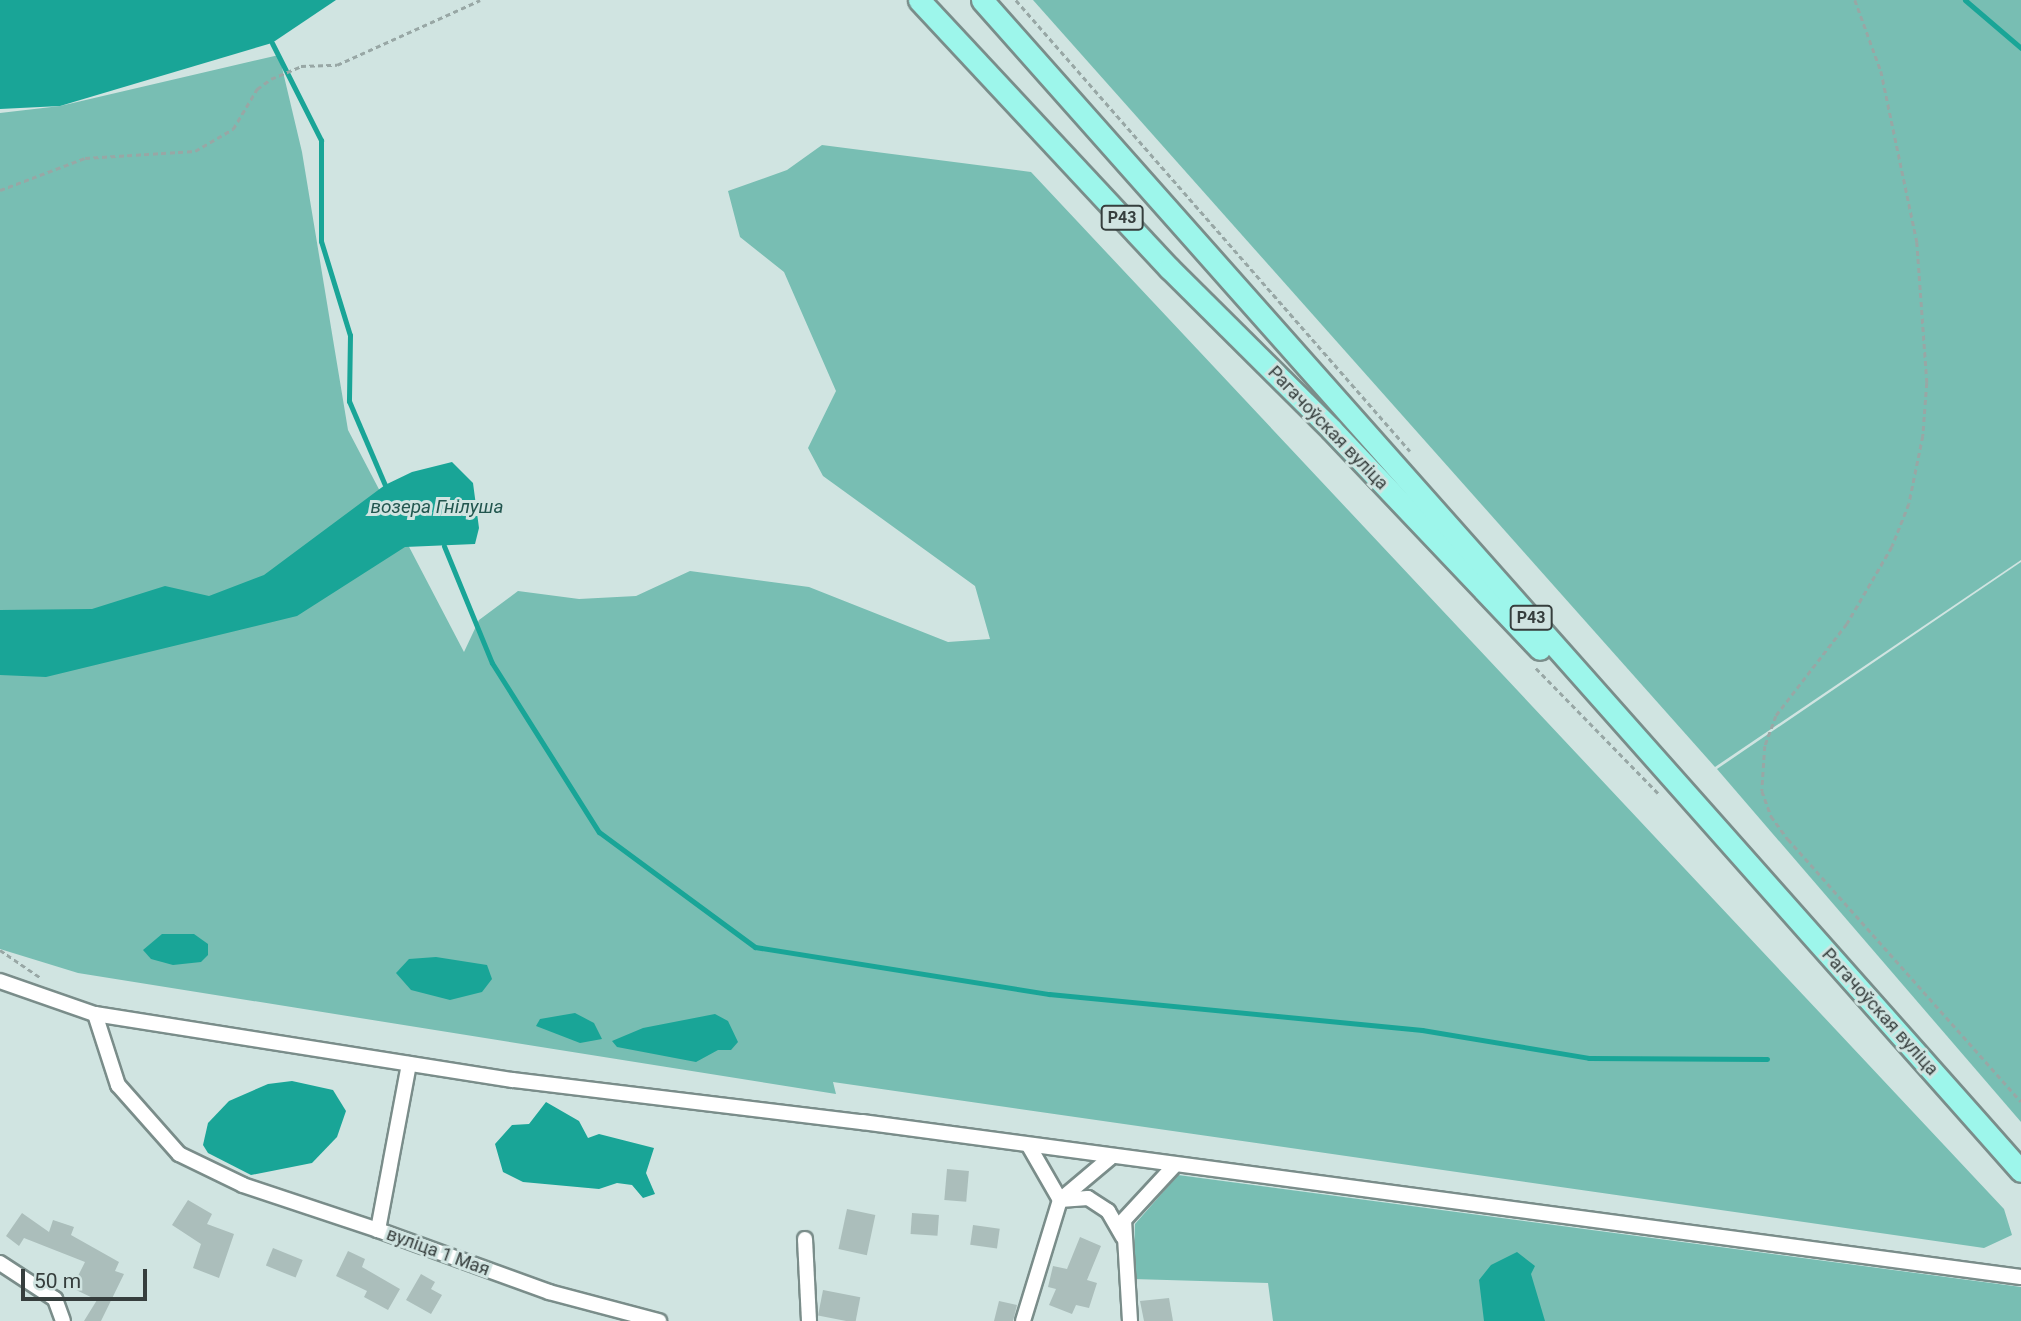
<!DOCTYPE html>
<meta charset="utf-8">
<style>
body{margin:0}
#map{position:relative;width:2021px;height:1321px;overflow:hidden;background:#d0e4e1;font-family:Roboto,sans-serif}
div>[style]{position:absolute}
.green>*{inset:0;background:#78beb3}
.water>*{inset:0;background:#19a597}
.stream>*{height:5px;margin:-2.5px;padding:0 2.5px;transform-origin:2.5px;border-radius:2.5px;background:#19a597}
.building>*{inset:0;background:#abbebb;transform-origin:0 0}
.path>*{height:2.5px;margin-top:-1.25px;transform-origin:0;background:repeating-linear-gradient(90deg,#98a7a5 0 5px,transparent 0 8.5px)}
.roads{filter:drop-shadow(2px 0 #7a8d8a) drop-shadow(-2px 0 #7a8d8a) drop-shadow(0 2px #7a8d8a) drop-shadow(0 -2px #7a8d8a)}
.minor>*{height:14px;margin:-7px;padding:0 7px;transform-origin:7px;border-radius:7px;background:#fff}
.primary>*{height:21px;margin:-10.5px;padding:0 10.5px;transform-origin:10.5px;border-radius:10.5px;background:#9df6eb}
span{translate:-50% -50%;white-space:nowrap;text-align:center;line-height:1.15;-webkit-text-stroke:6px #d0e4e1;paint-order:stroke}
.shield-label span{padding:2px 5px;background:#d0e4e1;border:2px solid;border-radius:5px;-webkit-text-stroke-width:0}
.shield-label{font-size:16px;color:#363e3d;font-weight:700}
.street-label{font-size:18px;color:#363e3d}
.water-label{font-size:19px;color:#22564f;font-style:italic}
.scale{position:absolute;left:21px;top:1269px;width:126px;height:32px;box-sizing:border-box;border:4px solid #363e3d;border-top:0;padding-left:9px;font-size:21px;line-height:24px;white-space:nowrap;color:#363e3d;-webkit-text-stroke:5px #d0e4e1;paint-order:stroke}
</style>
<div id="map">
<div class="green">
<i style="clip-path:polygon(1033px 0,2021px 0,2021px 560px,1715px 767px)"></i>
<i style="clip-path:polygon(279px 55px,302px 152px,348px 430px,464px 652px,479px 620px,518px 591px,579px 599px,636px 596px,690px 571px,809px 587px,948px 642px,990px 639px,975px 586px,823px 476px,808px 448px,836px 391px,784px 272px,740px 237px,728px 191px,787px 170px,822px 145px,1031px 172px,2004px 1209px,2012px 1235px,1984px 1248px,833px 1082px,836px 1094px,78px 973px,0 949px,0 113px,60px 106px)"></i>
<i style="clip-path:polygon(2021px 562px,2021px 1122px,1717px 769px)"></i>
<i style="clip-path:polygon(1178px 1175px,2021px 1287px,2021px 1321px,1273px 1321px,1268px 1283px,1133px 1279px,1135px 1224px)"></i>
</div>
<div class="water">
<i style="clip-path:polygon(0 0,336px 0,272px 43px,60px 106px,0 109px)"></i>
<i style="clip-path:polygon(452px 462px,473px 483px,479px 528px,475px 544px,405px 547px,297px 616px,46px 677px,0 675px,0 610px,92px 609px,165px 586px,209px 596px,264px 575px,385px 485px,412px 472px)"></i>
<i style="clip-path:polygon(162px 934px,194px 934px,208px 944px,208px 955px,201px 962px,173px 965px,151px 959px,143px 950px)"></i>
<i style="clip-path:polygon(436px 957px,487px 965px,492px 979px,482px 992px,450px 1000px,411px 990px,396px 973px,409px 959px)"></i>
<i style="clip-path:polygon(575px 1013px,594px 1023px,602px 1039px,580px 1043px,536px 1026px,540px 1019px)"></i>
<i style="clip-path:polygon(715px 1014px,728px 1021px,738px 1042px,731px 1050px,718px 1050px,696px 1062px,617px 1047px,612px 1041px,643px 1028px)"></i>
<i style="clip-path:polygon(292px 1081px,333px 1090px,346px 1111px,337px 1137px,312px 1163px,251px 1175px,208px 1153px,203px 1145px,208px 1123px,229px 1101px,268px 1084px)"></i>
<i style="clip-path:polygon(546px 1102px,579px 1121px,588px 1138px,599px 1134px,654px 1148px,646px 1173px,655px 1194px,643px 1198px,632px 1185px,617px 1183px,599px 1189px,523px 1182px,503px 1172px,495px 1144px,512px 1125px,529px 1124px)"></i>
<i style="clip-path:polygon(1517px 1252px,1535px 1266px,1531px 1274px,1545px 1321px,1484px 1321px,1479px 1280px,1491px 1265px)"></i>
</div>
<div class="stream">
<i style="left:1965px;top:0;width:74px;rotate:40.6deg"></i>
<i style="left:272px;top:43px;width:109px;rotate:63.2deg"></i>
<i style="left:321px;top:140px;width:101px;rotate:90deg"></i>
<i style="left:321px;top:241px;width:98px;rotate:72.9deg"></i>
<i style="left:350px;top:335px;width:66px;rotate:90.9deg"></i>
<i style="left:349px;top:401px;width:91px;rotate:66.8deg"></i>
<i style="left:444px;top:546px;width:126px;rotate:67.7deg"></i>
<i style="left:492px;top:663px;width:200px;rotate:57.7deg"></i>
<i style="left:599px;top:832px;width:194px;rotate:36.4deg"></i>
<i style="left:755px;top:947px;width:298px;rotate:9.1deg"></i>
<i style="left:1049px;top:994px;width:375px;rotate:5.5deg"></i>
<i style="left:1422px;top:1030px;width:169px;rotate:9.5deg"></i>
<i style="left:1589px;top:1058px;width:178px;rotate:0.3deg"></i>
</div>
<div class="building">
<i style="left:947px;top:1169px;width:22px;height:31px;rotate:5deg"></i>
<i style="clip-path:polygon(188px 1200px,212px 1214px,207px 1224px,234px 1234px,219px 1278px,193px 1268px,201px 1244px,172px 1225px)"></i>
<i style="left:847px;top:1209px;width:29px;height:41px;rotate:12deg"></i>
<i style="clip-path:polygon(22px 1213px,49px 1232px,53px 1220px,74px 1227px,71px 1235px,119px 1262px,115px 1271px,124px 1274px,101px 1321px,84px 1321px,97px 1300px,72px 1288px,85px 1262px,24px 1238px,19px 1246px,6px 1236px)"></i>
<i style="left:912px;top:1213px;width:27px;height:21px;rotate:4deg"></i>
<i style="left:973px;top:1225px;width:27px;height:20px;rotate:8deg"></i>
<i style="clip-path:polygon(1080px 1237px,1101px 1246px,1087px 1280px,1097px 1283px,1089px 1308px,1076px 1305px,1072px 1314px,1049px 1305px,1056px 1289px,1048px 1287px,1053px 1266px,1067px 1269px)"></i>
<i style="left:273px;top:1248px;width:32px;height:19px;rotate:22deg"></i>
<i style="clip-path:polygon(348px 1251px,365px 1259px,362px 1267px,400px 1289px,388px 1310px,364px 1297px,367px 1291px,336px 1276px)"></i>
<i style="clip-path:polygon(421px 1274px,435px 1282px,431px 1289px,442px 1295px,431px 1314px,406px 1300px)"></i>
<i style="left:823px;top:1290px;width:38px;height:26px;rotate:11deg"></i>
<i style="clip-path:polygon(1169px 1298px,1173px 1321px,1144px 1321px,1140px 1301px)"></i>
<i style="clip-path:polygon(999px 1301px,1017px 1305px,1013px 1321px,994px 1321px)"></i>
</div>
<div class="path">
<i style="left:1016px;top:0;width:599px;rotate:48.86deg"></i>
<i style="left:1855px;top:0;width:76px;rotate:69.9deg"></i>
<i style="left:1881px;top:71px;width:175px;rotate:78.1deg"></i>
<i style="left:1917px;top:242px;width:141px;rotate:85.9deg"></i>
<i style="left:1927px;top:383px;width:53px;rotate:94.3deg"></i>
<i style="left:1923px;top:436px;width:69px;rotate:101.6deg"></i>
<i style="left:1909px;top:504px;width:46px;rotate:111.6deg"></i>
<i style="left:1892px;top:547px;width:89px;rotate:120.3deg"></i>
<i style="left:1847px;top:624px;width:116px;rotate:127.7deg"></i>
<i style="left:1776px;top:716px;width:32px;rotate:110deg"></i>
<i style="left:1765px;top:746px;width:45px;rotate:93.8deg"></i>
<i style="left:1762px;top:791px;width:27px;rotate:70deg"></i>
<i style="left:1771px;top:816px;width:29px;rotate:54deg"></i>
<i style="left:1788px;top:839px;width:351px;rotate:48.4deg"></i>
<i style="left:0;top:190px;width:91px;rotate:-20.6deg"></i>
<i style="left:85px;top:158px;width:110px;rotate:-3.6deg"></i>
<i style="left:195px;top:151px;width:44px;rotate:-30.1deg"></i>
<i style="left:233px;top:129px;width:47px;rotate:-59deg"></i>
<i style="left:257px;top:89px;width:17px;rotate:-36deg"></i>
<i style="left:271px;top:79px;width:33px;rotate:-23deg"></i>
<i style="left:301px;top:66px;width:36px;rotate:-2deg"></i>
<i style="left:337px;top:65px;width:157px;rotate:-24.4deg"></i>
<i style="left:1536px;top:668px;width:175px;rotate:45.7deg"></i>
<i style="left:0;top:950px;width:50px;rotate:34.3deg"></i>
</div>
<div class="roads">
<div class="minor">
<i style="left:0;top:981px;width:101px;rotate:19.2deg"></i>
<i style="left:95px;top:1014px;width:423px;rotate:9deg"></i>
<i style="left:513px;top:1080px;width:352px;rotate:6.9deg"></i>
<i style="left:862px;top:1122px;width:1169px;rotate:7.62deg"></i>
<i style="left:95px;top:1014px;width:75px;rotate:72.1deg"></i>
<i style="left:118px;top:1085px;width:92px;rotate:48.5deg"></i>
<i style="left:179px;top:1154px;width:71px;rotate:25.8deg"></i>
<i style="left:243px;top:1185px;width:142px;rotate:18.4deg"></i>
<i style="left:409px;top:1064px;width:169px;rotate:100.6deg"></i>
<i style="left:378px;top:1230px;width:182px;rotate:19.9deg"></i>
<i style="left:549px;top:1292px;width:114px;rotate:14.8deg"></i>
<i style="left:1029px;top:1146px;width:62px;rotate:60.1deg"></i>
<i style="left:1060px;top:1200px;width:28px;rotate:-4deg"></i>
<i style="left:1088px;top:1198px;width:24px;rotate:33deg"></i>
<i style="left:1108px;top:1211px;width:30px;rotate:60deg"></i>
<i style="left:805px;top:1239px;width:82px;rotate:87.2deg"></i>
<i style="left:0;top:1263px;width:66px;rotate:33.2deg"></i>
<i style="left:55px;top:1299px;width:23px;rotate:70deg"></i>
<i style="left:1023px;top:1321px;width:127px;rotate:-73deg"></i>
<i style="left:1060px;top:1200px;width:65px;rotate:-40deg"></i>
<i style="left:1130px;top:1321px;width:101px;rotate:-93.4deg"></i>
<i style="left:1124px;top:1220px;width:74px;rotate:-47.2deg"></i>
</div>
<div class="primary">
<i style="left:919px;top:0;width:367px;rotate:47deg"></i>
<i style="left:1169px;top:268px;width:228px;rotate:44.8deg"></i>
<i style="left:1331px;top:429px;width:303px;rotate:46.5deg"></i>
<i style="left:982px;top:0;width:1565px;rotate:48.42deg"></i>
</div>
</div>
<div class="shield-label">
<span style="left:1122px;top:218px">Р43</span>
<span style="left:1531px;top:618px">Р43</span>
</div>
<div class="street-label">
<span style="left:1328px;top:428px;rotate:46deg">Рагачоўская вуліца</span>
<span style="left:1880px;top:1012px;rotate:48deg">Рагачоўская вуліца</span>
<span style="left:438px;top:1252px;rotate:20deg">вуліца 1 Мая</span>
</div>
<div class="water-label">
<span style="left:437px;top:507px">возера Гнілуша</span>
</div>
<div class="scale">50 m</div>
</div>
